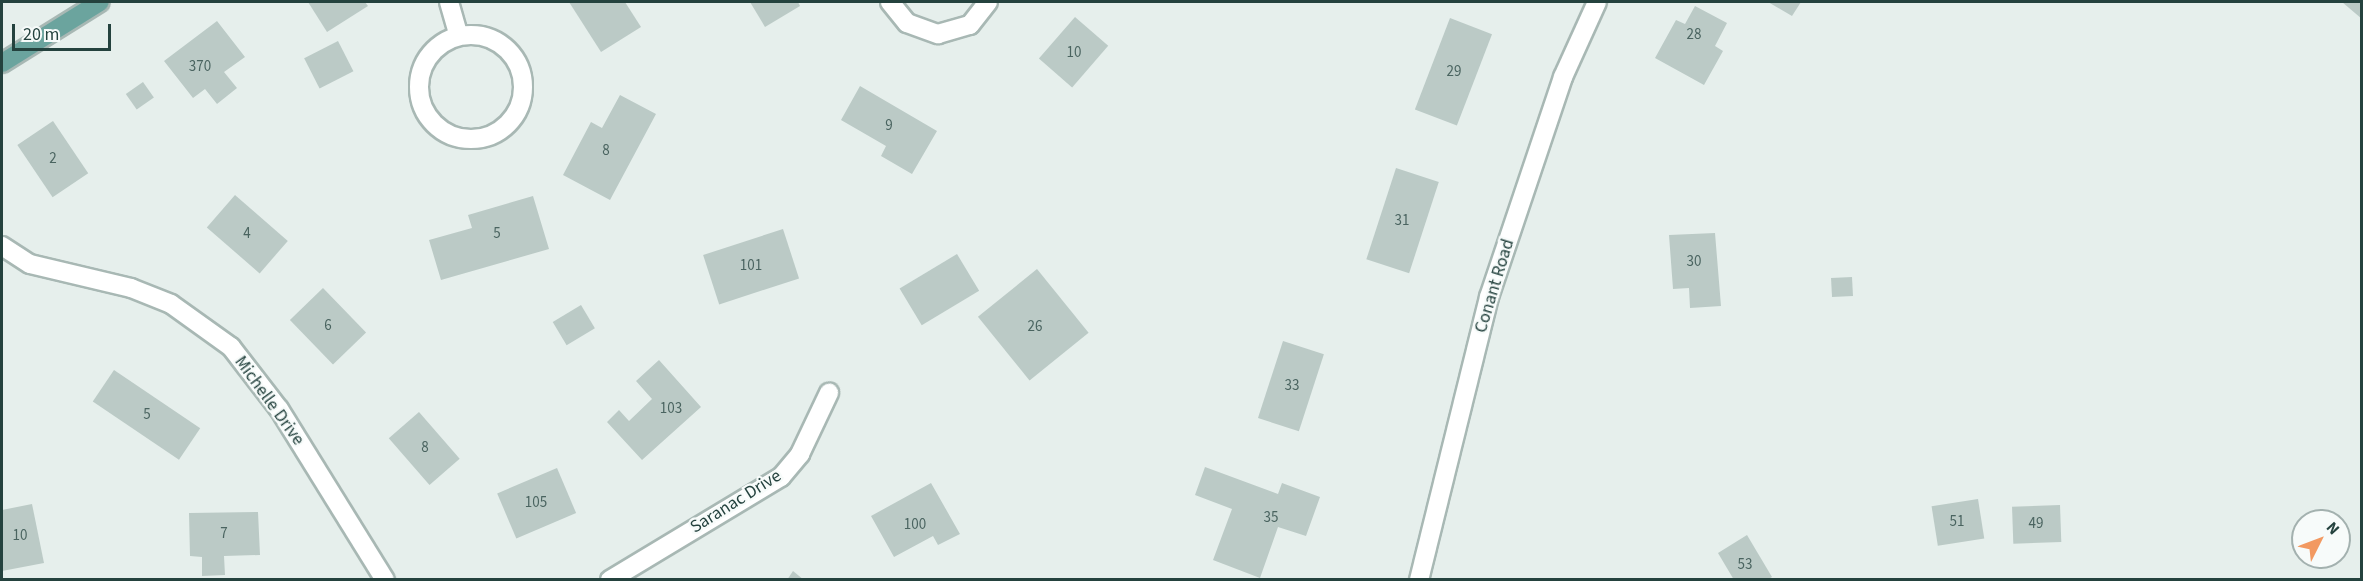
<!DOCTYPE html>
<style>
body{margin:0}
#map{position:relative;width:2363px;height:581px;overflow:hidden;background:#e6efec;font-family:"Source Sans 3",sans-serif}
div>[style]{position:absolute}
.building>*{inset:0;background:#bbcac6;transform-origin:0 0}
.roads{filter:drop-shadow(2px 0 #a8b8b4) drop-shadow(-2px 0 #a8b8b4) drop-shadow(0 2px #a8b8b4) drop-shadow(0 -2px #a8b8b4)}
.minor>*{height:18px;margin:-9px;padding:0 9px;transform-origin:9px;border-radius:9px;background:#fff}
.minor>.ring{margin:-9px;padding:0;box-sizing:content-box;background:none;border:18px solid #fff;border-radius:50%}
.major>*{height:18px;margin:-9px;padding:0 9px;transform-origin:9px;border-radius:9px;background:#6ba49e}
span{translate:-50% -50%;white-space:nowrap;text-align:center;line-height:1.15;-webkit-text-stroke:4.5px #f7fbfa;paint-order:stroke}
.number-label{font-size:15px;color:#4a6460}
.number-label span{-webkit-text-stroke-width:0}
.street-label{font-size:18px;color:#24423e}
.frame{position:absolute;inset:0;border:3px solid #24423e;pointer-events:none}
.north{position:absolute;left:2291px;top:509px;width:60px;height:60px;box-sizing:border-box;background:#f7fbfa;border:2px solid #a3b1af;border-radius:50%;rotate:48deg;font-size:16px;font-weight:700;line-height:24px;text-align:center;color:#24423e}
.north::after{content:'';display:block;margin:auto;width:21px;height:27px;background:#f29961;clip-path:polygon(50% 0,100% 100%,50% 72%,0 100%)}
.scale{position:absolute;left:12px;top:24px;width:99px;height:27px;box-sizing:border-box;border:3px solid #24423e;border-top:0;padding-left:8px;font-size:18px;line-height:21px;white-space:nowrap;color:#24423e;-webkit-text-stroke:4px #f7fbfa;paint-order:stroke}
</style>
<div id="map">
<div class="building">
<i style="clip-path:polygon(308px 2px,365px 2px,368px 6px,327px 32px)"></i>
<i style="clip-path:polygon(569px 2px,625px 2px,641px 27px,601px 52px)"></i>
<i style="clip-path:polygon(750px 2px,798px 2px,800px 6px,765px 27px)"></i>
<i style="clip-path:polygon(1768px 2px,1801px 2px,1792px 16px)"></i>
<i style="clip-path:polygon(2342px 2px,2362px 2px,2362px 19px)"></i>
<i style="clip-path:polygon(1695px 6px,1727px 23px,1715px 46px,1723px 51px,1704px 85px,1655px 58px,1676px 20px,1685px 24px)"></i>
<i style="left:1075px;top:17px;width:44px;height:55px;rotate:41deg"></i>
<i style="left:1450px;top:18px;width:45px;height:98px;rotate:21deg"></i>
<i style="clip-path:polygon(217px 21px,245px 57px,224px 72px,237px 88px,217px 104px,205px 89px,193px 98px,164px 61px)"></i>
<i style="left:338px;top:41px;width:34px;height:38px;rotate:63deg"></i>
<i style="left:143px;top:82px;width:19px;height:21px;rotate:55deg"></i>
<i style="clip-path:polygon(860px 86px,937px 131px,912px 174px,881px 156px,886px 146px,841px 120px)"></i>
<i style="clip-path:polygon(620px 95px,656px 114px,610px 200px,563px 175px,591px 122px,602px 128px)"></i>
<i style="left:53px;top:121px;width:63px;height:43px;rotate:56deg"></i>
<i style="left:1396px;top:168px;width:45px;height:96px;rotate:18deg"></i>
<i style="left:235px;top:195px;width:70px;height:43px;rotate:41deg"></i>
<i style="clip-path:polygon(533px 196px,549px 249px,441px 280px,429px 240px,472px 228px,468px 215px)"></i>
<i style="left:783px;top:229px;width:52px;height:84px;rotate:72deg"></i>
<i style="clip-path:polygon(1715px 233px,1721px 306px,1690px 308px,1689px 288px,1673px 289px,1669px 235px)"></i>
<i style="left:957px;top:254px;width:43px;height:67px;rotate:59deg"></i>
<i style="left:1037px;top:269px;width:82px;height:76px;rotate:51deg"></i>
<i style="left:1852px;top:277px;width:19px;height:21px;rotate:87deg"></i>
<i style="left:323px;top:288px;width:62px;height:46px;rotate:46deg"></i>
<i style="left:581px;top:305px;width:27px;height:33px;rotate:59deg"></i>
<i style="left:1283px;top:341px;width:43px;height:81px;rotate:18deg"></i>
<i style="clip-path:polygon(659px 360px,701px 407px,642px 460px,607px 422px,619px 410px,629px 421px,652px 399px,636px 381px)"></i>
<i style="left:114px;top:370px;width:104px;height:38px;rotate:34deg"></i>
<i style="left:419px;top:412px;width:62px;height:40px;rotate:49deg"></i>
<i style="clip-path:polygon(1205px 467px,1278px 494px,1282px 483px,1320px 497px,1306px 536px,1278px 527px,1260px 578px,1213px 560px,1232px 509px,1195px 495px)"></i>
<i style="left:557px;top:468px;width:49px;height:65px;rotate:67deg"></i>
<i style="clip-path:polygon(931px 483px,960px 534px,938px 545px,933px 536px,894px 557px,871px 516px)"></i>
<i style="left:1978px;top:499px;width:40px;height:47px;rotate:81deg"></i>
<i style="clip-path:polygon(32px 504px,44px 563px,2px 571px,2px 510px)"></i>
<i style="left:2060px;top:505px;width:37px;height:48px;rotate:88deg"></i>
<i style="clip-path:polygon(258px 512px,260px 555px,224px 556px,225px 575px,202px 576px,202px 557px,190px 556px,189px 513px)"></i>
<i style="clip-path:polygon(1747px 535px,1772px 577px,1767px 580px,1734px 580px,1718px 553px)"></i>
<i style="clip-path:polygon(793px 571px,804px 580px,787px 580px)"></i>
</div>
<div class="roads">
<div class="minor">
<i style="left:449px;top:2px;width:35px;rotate:74deg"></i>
<i style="left:890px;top:2px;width:27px;rotate:51deg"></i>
<i style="left:907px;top:23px;width:33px;rotate:20deg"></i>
<i style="left:938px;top:34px;width:33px;rotate:-16deg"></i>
<i style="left:970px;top:25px;width:29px;rotate:-52deg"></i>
<i class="ring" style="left:419px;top:35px;width:86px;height:86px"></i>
<i style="left:2px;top:246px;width:33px;rotate:33deg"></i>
<i style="left:30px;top:264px;width:104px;rotate:13.4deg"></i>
<i style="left:131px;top:288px;width:43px;rotate:21.8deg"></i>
<i style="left:171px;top:304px;width:74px;rotate:35.6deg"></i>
<i style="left:231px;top:347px;width:78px;rotate:52.3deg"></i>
<i style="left:279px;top:409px;width:201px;rotate:58.2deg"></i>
<i style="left:610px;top:580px;width:200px;rotate:-31.1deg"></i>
<i style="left:781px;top:477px;width:30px;rotate:-50deg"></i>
<i style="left:800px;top:454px;width:68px;rotate:-64.6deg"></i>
<i style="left:1419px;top:580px;width:292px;rotate:-76.1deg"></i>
<i style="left:1489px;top:297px;width:232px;rotate:-71.4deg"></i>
<i style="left:1563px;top:77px;width:82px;rotate:-65.6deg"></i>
</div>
<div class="major">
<i style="left:2px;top:63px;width:115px;rotate:-31.9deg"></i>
</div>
</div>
<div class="number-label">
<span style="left:1694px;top:35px">28</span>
<span style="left:1074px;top:53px">10</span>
<span style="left:200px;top:67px">370</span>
<span style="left:1454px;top:72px">29</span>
<span style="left:889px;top:126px">9</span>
<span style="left:606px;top:151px">8</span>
<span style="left:53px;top:159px">2</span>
<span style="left:1402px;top:221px">31</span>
<span style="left:247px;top:234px">4</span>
<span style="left:497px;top:234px">5</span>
<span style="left:1694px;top:262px">30</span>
<span style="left:751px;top:266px">101</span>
<span style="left:328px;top:326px">6</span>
<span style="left:1035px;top:327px">26</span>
<span style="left:1292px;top:386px">33</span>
<span style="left:671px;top:409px">103</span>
<span style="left:147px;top:415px">5</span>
<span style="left:425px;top:448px">8</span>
<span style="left:536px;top:503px">105</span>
<span style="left:1271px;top:518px">35</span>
<span style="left:1957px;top:522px">51</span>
<span style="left:2036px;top:524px">49</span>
<span style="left:915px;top:525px">100</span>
<span style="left:224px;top:534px">7</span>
<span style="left:20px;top:536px">10</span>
<span style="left:1745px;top:565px">53</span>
</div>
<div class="street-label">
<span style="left:1495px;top:286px;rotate:-73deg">Conant Road</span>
<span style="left:269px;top:401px;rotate:54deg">Michelle Drive</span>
<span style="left:736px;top:502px;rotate:-32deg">Saranac Drive</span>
</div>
<div class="frame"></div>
<div class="north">N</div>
<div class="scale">20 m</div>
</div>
